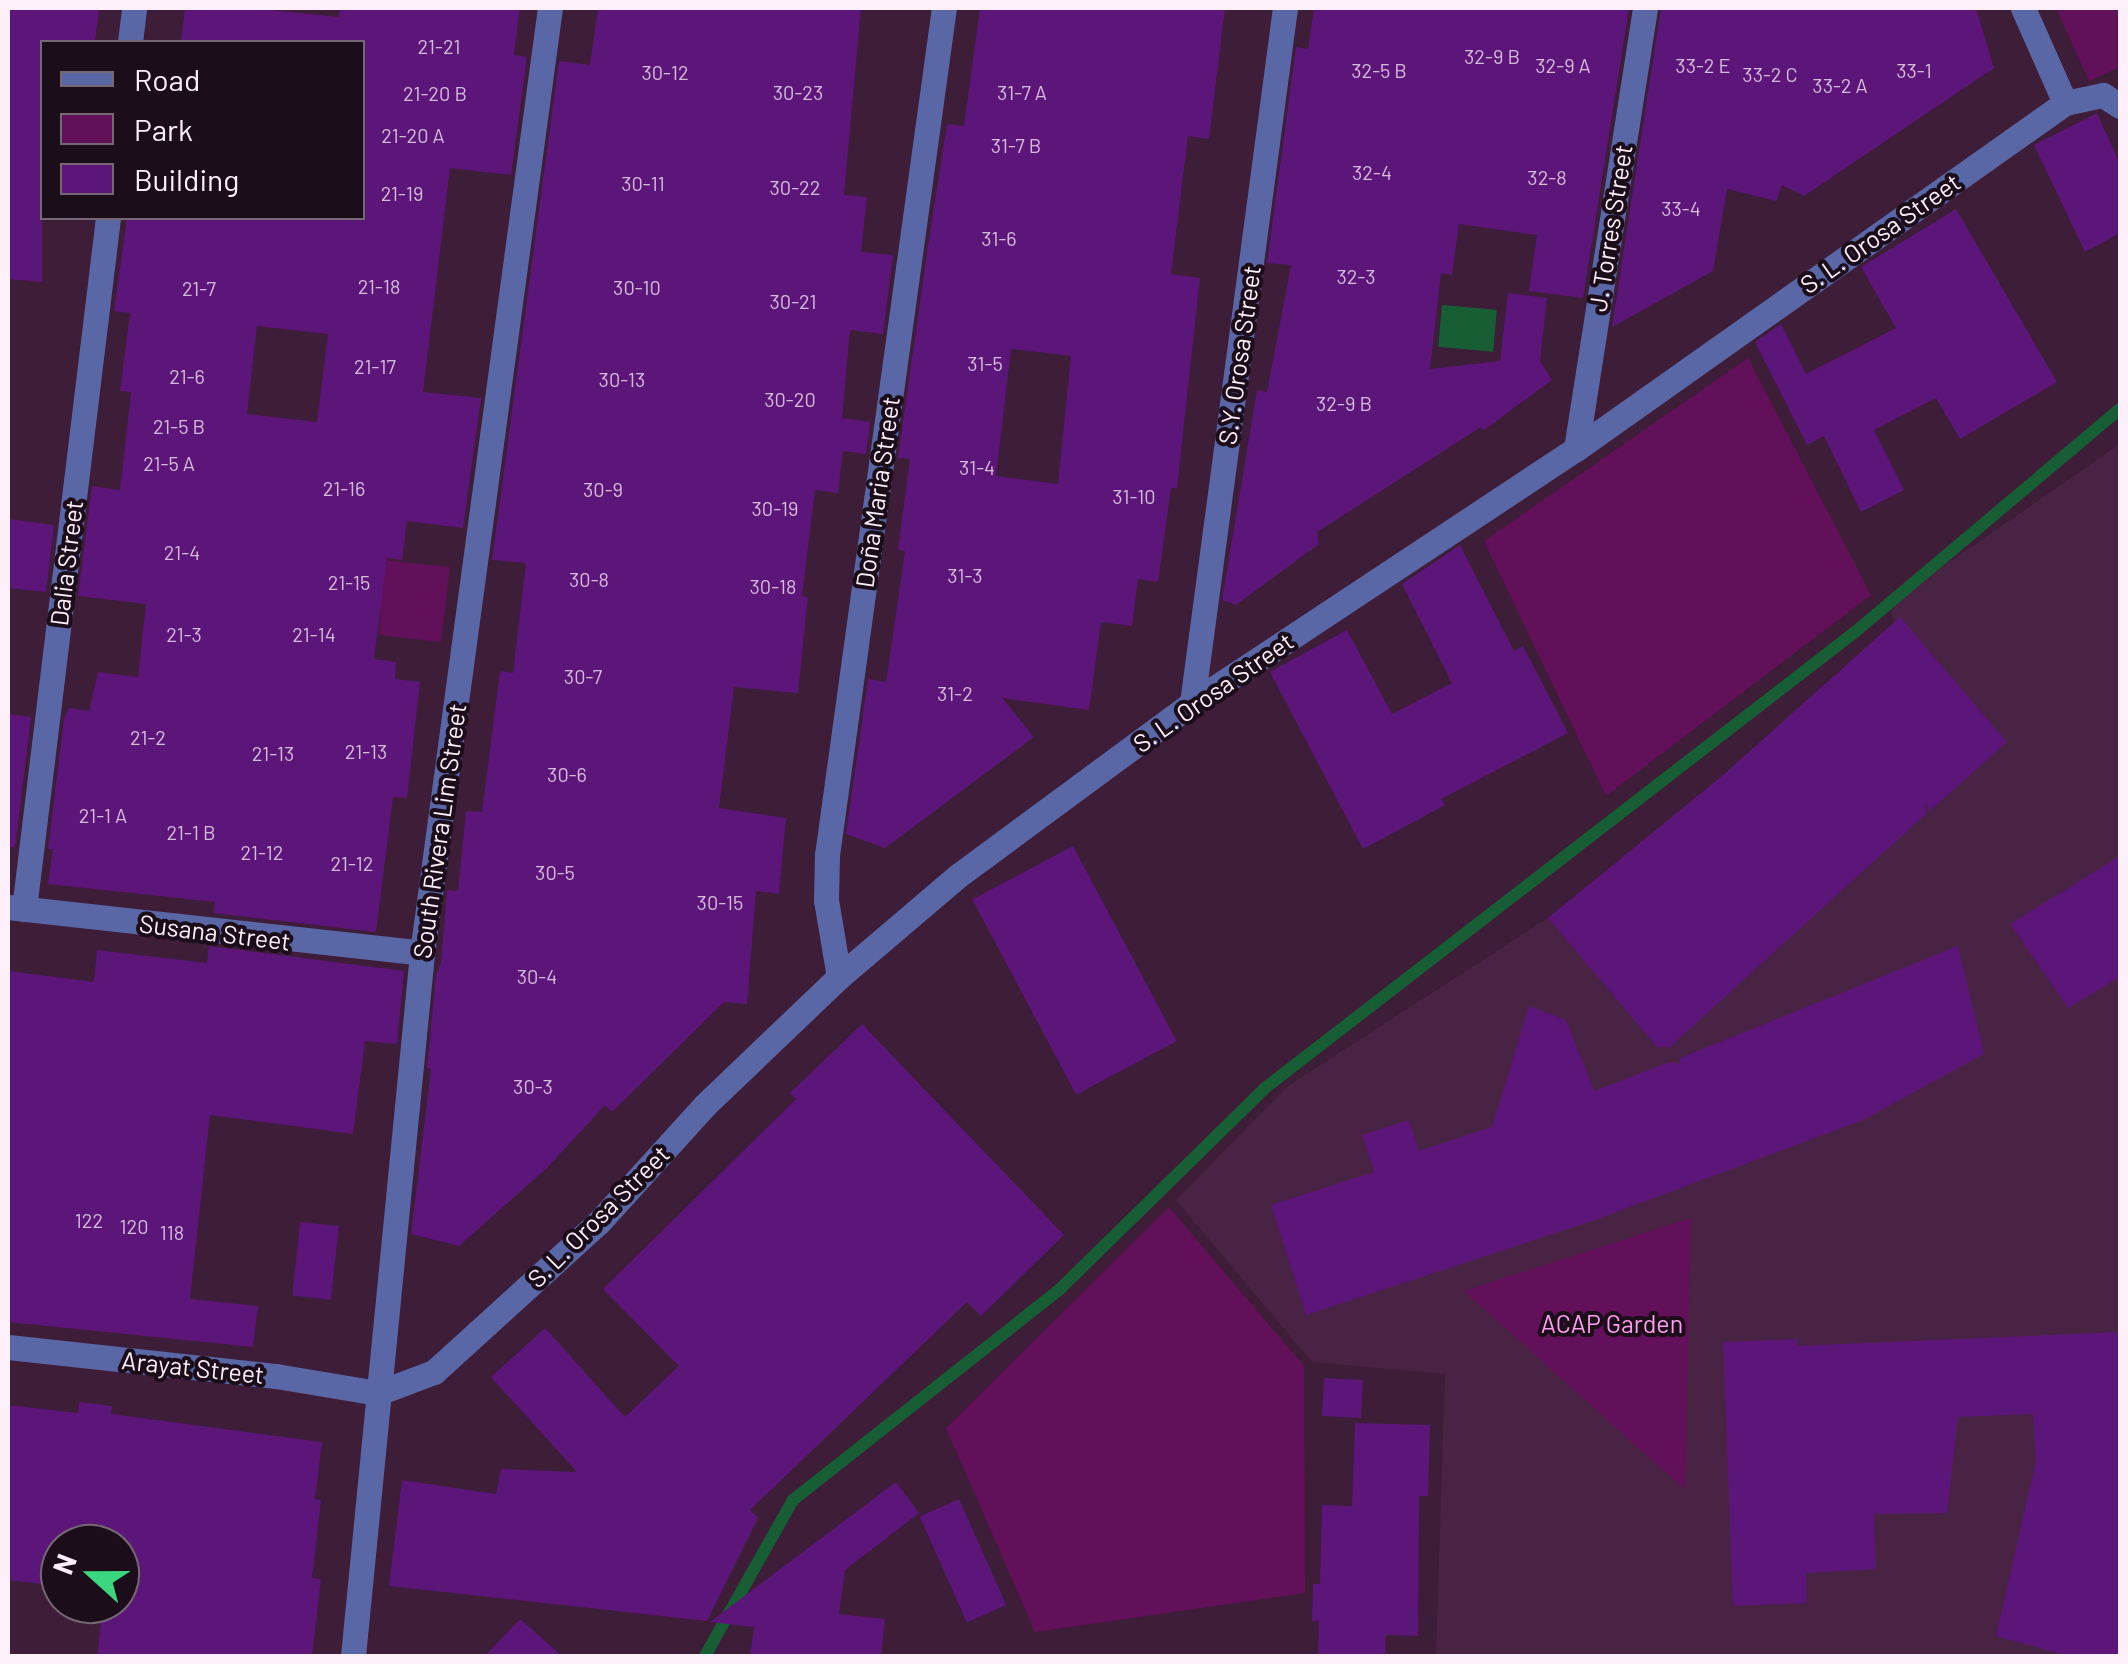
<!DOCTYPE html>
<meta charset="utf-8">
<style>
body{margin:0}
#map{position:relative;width:2128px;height:1664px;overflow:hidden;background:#3d1d38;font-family:Barlow,sans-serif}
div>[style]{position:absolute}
.built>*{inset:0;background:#492343}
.green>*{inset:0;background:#621059}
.water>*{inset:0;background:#185e35;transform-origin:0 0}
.stream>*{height:12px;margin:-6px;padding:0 6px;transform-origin:6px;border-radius:6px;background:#185e35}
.building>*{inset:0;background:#5c1679;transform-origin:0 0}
.minor>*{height:25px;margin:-12.5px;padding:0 12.5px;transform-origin:12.5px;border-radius:12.5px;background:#5a67a6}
span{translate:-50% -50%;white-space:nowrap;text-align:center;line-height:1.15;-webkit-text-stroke:8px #1b0d19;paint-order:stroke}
.number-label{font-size:20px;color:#d6bada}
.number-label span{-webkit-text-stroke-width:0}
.street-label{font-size:25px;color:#fef0fb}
.park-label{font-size:25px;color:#ff9eee}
.frame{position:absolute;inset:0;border:10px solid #fef0fb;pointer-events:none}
.legend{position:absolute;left:40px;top:40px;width:325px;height:180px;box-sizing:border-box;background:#1b0d19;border:2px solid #766873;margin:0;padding:12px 18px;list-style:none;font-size:30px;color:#fef0fb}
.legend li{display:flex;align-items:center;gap:20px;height:50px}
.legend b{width:50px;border:2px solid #766873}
.north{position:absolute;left:40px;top:1524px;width:100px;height:100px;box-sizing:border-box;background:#1b0d19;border:2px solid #766873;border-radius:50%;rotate:291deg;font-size:28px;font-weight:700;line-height:40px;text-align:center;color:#fef0fb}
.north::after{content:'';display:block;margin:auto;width:35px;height:45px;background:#3bd77e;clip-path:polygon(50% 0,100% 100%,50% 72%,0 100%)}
</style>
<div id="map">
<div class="built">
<i style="clip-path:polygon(2120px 444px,2120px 1656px,1436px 1656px,1445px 1374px,1312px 1362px,1176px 1200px,1288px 1086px,1548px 918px,1722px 776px,1894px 623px,1889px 604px)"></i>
</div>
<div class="green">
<i style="clip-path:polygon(2056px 8px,2120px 8px,2120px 67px,2089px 81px)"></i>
<i style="clip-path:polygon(1748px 358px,1871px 595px,1606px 796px,1484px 541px)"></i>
<i style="clip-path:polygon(247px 546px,450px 567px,441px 642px,379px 635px,381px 608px,242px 593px)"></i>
<i style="clip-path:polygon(1169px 1207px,1304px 1366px,1305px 1593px,1035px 1632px,946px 1428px)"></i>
<i style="clip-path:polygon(1691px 1218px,1685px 1490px,1464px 1291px)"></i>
</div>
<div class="water">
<i style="left:1442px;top:305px;width:55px;height:42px;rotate:5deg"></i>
</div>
<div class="stream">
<i style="left:705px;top:1656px;width:179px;rotate:-60.6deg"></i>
<i style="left:793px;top:1500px;width:342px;rotate:-38.3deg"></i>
<i style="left:1061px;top:1288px;width:286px;rotate:-44.4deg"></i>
<i style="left:1265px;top:1088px;width:746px;rotate:-37.7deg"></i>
<i style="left:1855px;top:632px;width:346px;rotate:-40.1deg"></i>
</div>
<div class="building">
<i style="clip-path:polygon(8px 8px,99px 8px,95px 42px,42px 42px,42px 282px,8px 279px)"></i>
<i style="clip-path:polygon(evenodd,185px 8px,249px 8px,339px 17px,340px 8px,520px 8px,514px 55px,527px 57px,511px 175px,450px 168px,423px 392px,481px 398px,463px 528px,407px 521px,402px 560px,387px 558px,374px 659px,396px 662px,395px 679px,420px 682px,407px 798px,393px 797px,376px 932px,213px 913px,215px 902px,48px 884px,53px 849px,48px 849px,64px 718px,69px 708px,89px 711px,98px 672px,138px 677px,146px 604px,78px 596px,92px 486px,120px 490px,131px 392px,120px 391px,130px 313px,114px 311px,127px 218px,362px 218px,362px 42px,181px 42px,185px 8px,257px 326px,328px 334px,317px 422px,247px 414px,257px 326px)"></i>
<i style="clip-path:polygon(598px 8px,861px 8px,844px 195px,867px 197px,861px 252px,893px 255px,883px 334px,850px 330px,842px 418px,870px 422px,866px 454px,843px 451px,838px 493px,815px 490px,802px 596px,808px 597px,798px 693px,734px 687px,719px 808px,786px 818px,779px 894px,756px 891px,747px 1004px,724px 1002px,612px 1112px,605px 1105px,547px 1168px,459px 1246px,411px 1234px,431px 1069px,427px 1068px,436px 975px,441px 963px,447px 890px,458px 891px,466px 811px,482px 812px,500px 671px,513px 673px,526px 563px,492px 560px,559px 61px,590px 65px)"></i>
<i style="clip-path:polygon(evenodd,980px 8px,1225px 8px,1209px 139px,1188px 136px,1171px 274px,1200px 278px,1177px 488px,1171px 488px,1158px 582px,1138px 579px,1132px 626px,1101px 622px,1089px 710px,1002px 698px,1034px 737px,885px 848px,846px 834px,868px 679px,886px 682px,905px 551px,898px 550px,910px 459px,898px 458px,926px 259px,947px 124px,964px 126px,980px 8px,1011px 349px,1071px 356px,1058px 484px,996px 476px,1011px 349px)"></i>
<i style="clip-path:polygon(1314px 8px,1629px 8px,1583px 298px,1529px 291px,1537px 235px,1459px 224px,1452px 275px,1441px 273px,1430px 369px,1500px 361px,1508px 293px,1547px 298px,1540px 361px,1552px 380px,1484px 430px,1481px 427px,1317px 532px,1319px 544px,1236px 605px,1222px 600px,1257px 390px,1267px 392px,1291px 265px,1267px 263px,1296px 47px,1308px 49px)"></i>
<i style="clip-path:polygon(1661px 8px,1976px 8px,1994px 68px,1804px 196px,1782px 185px,1776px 201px,1727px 189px,1713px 271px,1612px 327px)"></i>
<i style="clip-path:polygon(2097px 113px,2120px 164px,2120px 233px,2085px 252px,2034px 145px)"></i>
<i style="clip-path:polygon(1956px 209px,2057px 382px,1960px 439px,1936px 398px,1874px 430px,1904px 490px,1861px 512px,1824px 436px,1807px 445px,1755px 342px,1781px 324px,1806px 374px,1896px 328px,1861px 267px)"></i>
<i style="clip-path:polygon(8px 519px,54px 525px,46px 592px,8px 588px)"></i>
<i style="clip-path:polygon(1460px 545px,1514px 651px,1523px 646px,1568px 733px,1441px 799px,1445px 805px,1363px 849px,1270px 672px,1347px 630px,1392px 714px,1452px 683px,1402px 584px)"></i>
<i style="clip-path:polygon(1900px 617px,2007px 742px,1930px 811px,1925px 802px,1927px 813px,1670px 1047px,1657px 1047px,1548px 918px,1722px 776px)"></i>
<i style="clip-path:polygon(8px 714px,31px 717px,15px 847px,8px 847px)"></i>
<i style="left:1073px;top:846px;width:221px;height:114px;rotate:62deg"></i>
<i style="clip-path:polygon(2120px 856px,2120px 977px,2068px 1008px,2010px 924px)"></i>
<i style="clip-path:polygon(209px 946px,404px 971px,397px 1044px,365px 1041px,353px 1134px,210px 1115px,190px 1299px,258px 1306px,253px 1347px,8px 1322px,8px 971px,94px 982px,97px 950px,207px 963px)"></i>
<i style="clip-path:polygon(1958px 946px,1984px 1054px,1863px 1120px,1595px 1220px,1306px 1315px,1271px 1205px,1374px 1172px,1362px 1135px,1409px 1120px,1419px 1151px,1492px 1127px,1529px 1006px,1566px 1020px,1594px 1091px,1670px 1062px,1680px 1064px,1680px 1058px)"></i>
<i style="clip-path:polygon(862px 1024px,1064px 1235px,981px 1316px,967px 1302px,750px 1510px,758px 1518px,707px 1621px,389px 1586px,402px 1480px,496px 1494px,501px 1469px,577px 1472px,491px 1377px,545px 1328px,625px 1417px,679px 1366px,603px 1289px,796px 1099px,790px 1093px)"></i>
<i style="left:300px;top:1222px;width:39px;height:74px;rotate:6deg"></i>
<i style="clip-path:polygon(2120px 1332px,2120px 1656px,2069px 1656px,1996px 1636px,2036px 1461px,2033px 1414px,1958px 1417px,1947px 1513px,1874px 1514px,1876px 1569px,1806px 1573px,1807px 1603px,1733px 1606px,1723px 1342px,1797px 1339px,1797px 1346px)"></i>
<i style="left:1324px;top:1378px;width:39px;height:38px;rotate:3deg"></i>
<i style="clip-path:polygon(79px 1402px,112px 1406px,111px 1414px,322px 1442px,315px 1499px,321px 1500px,312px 1578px,321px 1579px,312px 1656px,97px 1656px,103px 1604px,120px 1604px,120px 1544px,60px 1544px,60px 1586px,8px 1580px,8px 1405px,78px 1413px)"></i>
<i style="clip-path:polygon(1355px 1423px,1430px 1425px,1428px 1496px,1419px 1496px,1418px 1636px,1386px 1635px,1385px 1656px,1318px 1656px,1319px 1621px,1312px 1621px,1313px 1584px,1320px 1584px,1322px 1505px,1352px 1506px)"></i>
<i style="clip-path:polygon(896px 1482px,919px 1513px,845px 1570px,839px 1614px,885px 1619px,881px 1656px,750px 1656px,754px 1627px,710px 1622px)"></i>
<i style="left:959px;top:1499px;width:116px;height:43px;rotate:66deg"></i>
<i style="clip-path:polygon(520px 1619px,562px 1656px,485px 1656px)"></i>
</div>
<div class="minor">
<i style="left:2023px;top:8px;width:104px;rotate:66.1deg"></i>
<i style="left:130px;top:42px;width:34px;rotate:-83deg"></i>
<i style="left:1576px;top:449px;width:446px;rotate:-81.1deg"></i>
<i style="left:1192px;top:703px;width:701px;rotate:-82.38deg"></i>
<i style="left:8px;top:907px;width:417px;rotate:6.3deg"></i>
<i style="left:24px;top:909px;width:696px;rotate:-83.07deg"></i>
<i style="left:839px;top:977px;width:78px;rotate:-99.6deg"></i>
<i style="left:826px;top:900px;width:45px;rotate:-88.7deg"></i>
<i style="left:827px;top:855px;width:855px;rotate:-82.14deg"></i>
<i style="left:8px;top:1347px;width:270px;rotate:6.2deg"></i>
<i style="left:276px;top:1376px;width:103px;rotate:9.5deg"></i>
<i style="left:378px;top:1393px;width:60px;rotate:-20.6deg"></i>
<i style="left:434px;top:1372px;width:223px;rotate:-42.3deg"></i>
<i style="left:599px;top:1222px;width:158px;rotate:-47.8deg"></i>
<i style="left:705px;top:1105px;width:185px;rotate:-43.7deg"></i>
<i style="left:839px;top:977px;width:157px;rotate:-40.4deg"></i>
<i style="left:959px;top:875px;width:290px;rotate:-36.4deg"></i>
<i style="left:1192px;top:703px;width:460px;rotate:-33.5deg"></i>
<i style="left:1576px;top:449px;width:599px;rotate:-35.28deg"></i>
<i style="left:2065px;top:103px;width:39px;rotate:-12deg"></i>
<i style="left:2103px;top:95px;width:20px;rotate:33deg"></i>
<i style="left:353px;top:1656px;width:706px;rotate:-84.39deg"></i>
<i style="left:422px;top:953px;width:954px;rotate:-82.29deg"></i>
</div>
<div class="number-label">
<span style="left:439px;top:46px">21-21</span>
<span style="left:1492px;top:56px">32-9 B</span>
<span style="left:1563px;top:65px">32-9 A</span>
<span style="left:1703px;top:65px">33-2 E</span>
<span style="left:1379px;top:70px">32-5 B</span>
<span style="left:1914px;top:70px">33-1</span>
<span style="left:665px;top:72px">30-12</span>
<span style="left:1770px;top:74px">33-2 C</span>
<span style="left:1840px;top:85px">33-2 A</span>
<span style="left:798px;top:92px">30-23</span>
<span style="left:1022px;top:92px">31-7 A</span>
<span style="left:435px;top:93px">21-20 B</span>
<span style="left:413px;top:135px">21-20 A</span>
<span style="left:1016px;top:145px">31-7 B</span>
<span style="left:1372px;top:172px">32-4</span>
<span style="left:1547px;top:177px">32-8</span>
<span style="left:643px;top:183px">30-11</span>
<span style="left:795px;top:187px">30-22</span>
<span style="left:402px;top:193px">21-19</span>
<span style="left:1681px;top:208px">33-4</span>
<span style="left:999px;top:238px">31-6</span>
<span style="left:1356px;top:276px">32-3</span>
<span style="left:379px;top:286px">21-18</span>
<span style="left:637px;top:287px">30-10</span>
<span style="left:199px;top:288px">21-7</span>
<span style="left:793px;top:301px">30-21</span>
<span style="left:985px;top:363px">31-5</span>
<span style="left:375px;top:366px">21-17</span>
<span style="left:187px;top:376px">21-6</span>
<span style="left:622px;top:379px">30-13</span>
<span style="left:790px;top:399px">30-20</span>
<span style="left:1344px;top:403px">32-9 B</span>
<span style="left:179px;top:426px">21-5 B</span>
<span style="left:169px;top:463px">21-5 A</span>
<span style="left:977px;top:467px">31-4</span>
<span style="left:344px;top:488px">21-16</span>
<span style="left:603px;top:489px">30-9</span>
<span style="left:1134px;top:496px">31-10</span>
<span style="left:775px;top:508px">30-19</span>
<span style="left:182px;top:552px">21-4</span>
<span style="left:965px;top:575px">31-3</span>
<span style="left:589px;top:579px">30-8</span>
<span style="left:349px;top:582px">21-15</span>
<span style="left:773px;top:586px">30-18</span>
<span style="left:184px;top:634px">21-3</span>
<span style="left:314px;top:634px">21-14</span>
<span style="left:583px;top:676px">30-7</span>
<span style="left:955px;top:693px">31-2</span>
<span style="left:148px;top:737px">21-2</span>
<span style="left:366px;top:751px">21-13</span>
<span style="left:273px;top:753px">21-13</span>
<span style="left:567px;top:774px">30-6</span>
<span style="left:103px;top:815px">21-1 A</span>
<span style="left:191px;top:832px">21-1 B</span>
<span style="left:262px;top:852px">21-12</span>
<span style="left:352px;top:863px">21-12</span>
<span style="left:555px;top:872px">30-5</span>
<span style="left:720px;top:902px">30-15</span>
<span style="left:537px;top:976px">30-4</span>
<span style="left:533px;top:1086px">30-3</span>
<span style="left:89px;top:1220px">122</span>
<span style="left:134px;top:1226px">120</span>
<span style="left:172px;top:1232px">118</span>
</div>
<div class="street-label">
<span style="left:1610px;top:228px;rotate:-81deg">J. Torres Street</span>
<span style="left:1880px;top:233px;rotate:-35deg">S. L. Orosa Street</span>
<span style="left:1239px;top:355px;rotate:-82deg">S.Y. Orosa Street</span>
<span style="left:877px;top:492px;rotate:-82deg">Doña Maria Street</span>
<span style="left:66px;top:563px;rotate:-83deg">Dalia Street</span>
<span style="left:1213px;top:692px;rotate:-35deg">S. L. Orosa Street</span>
<span style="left:439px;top:831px;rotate:-82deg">South Rivera Lim Street</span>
<span style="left:215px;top:932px;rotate:7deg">Susana Street</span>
<span style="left:598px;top:1216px;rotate:-45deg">S. L. Orosa Street</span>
<span style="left:193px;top:1367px;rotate:6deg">Arayat Street</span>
</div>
<div class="park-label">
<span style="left:1612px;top:1323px">ACAP Garden</span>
</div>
<div class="frame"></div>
<ul class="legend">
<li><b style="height:12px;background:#5a67a6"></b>Road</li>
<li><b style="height:28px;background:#621059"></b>Park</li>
<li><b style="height:28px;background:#5c1679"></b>Building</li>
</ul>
<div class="north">N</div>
</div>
